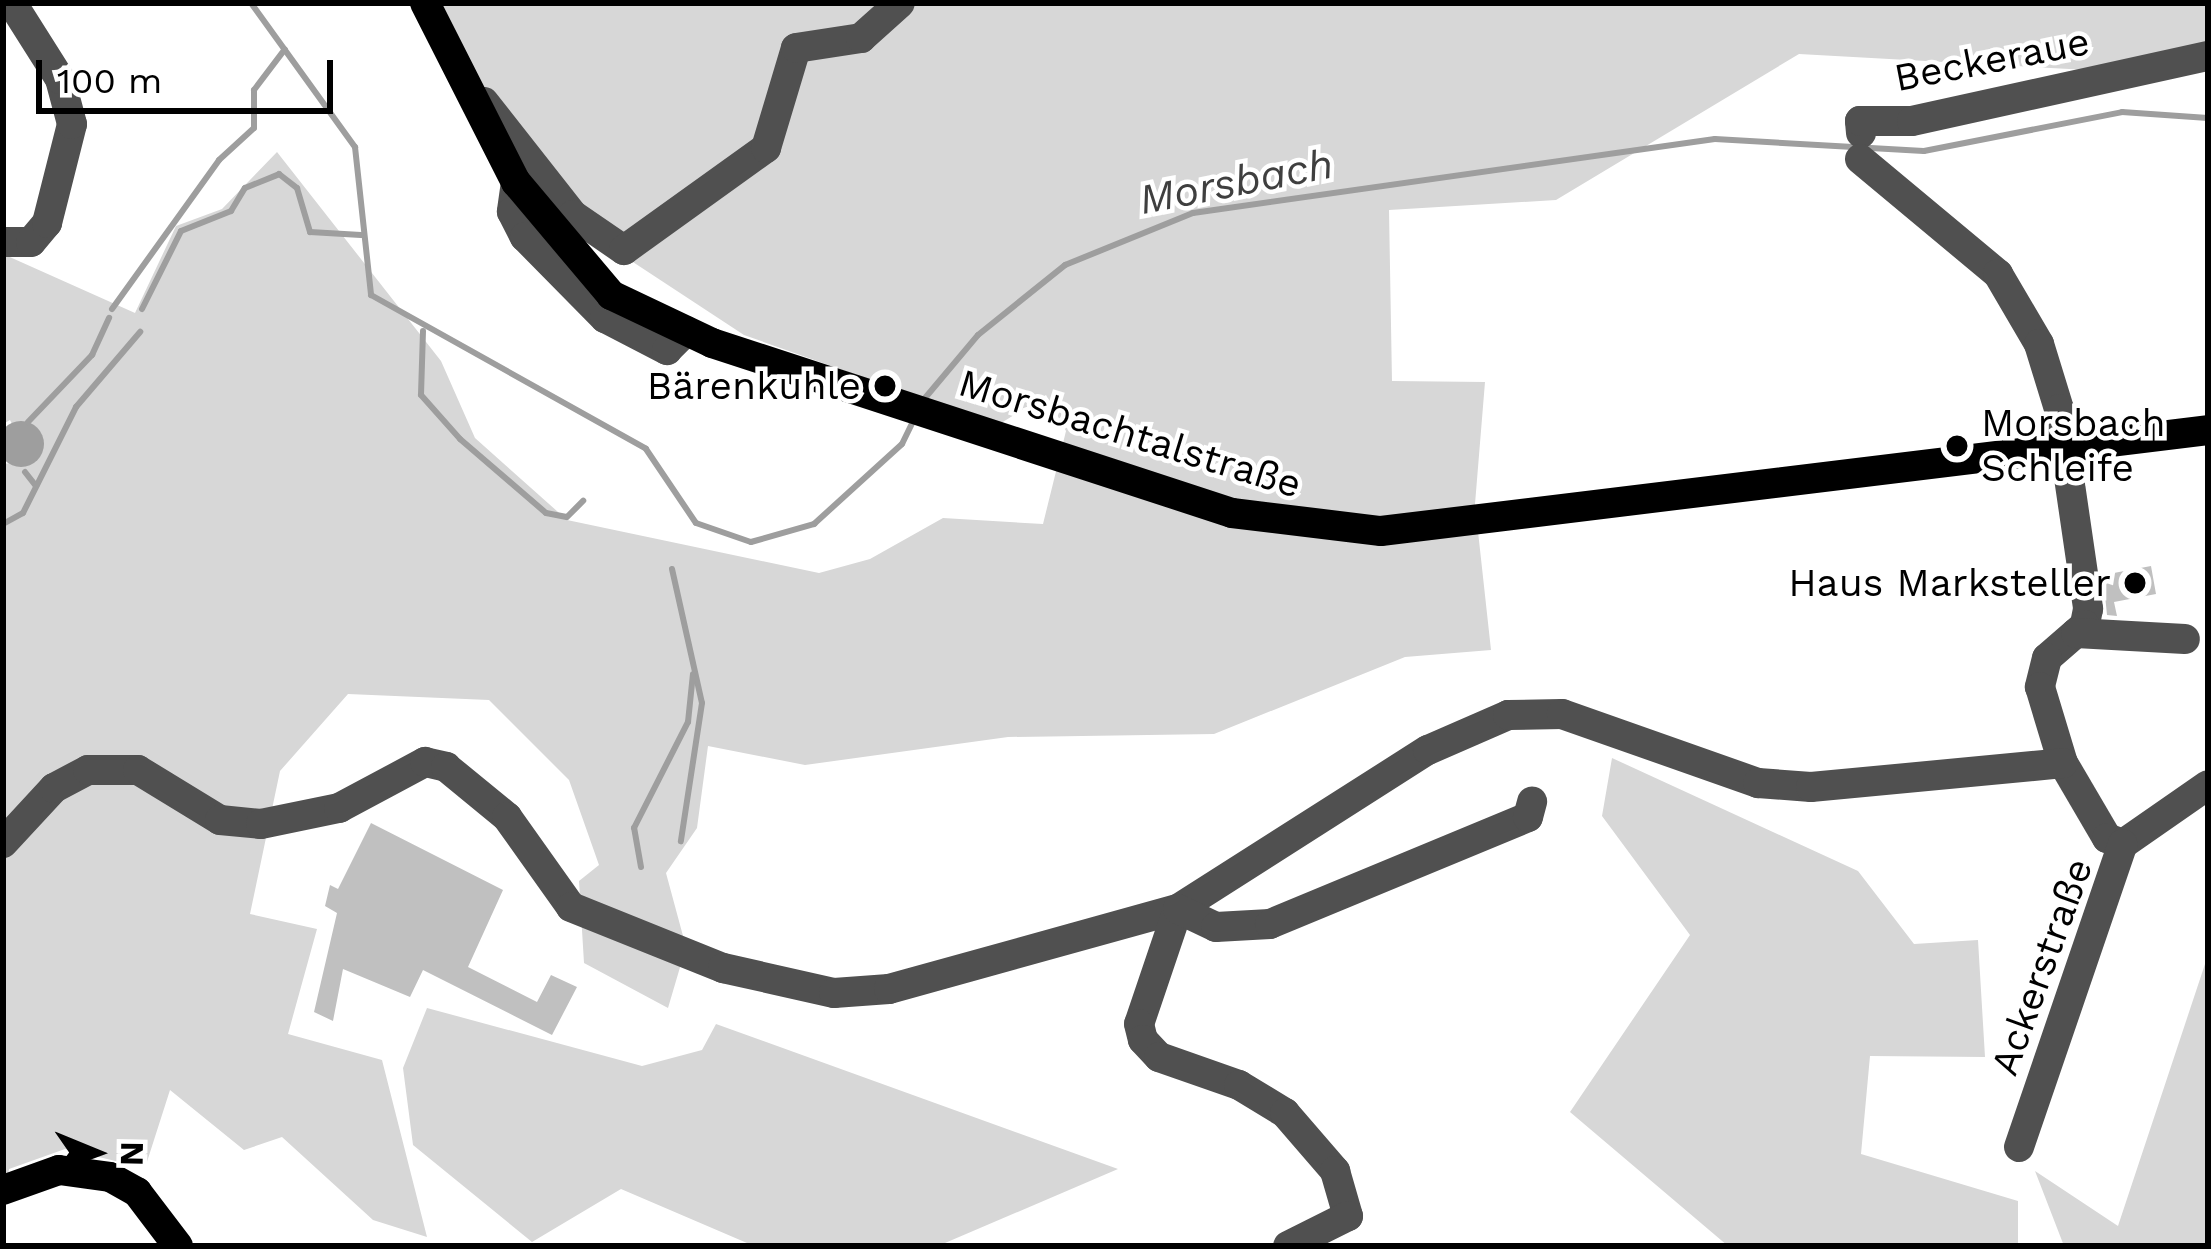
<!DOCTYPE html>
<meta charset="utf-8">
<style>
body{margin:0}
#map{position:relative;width:2211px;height:1249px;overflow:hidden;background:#fff;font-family:"Work Sans",sans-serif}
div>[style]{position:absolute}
.green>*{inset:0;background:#d7d7d7}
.water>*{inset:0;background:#9e9e9e}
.round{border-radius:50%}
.stream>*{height:6px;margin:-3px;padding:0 3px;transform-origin:3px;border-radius:3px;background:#9e9e9e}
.building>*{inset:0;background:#c0c0c0}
.minor>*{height:30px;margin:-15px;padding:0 15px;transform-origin:15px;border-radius:15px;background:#505050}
.major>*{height:30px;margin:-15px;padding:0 15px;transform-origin:15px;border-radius:15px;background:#000}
.dots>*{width:33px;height:33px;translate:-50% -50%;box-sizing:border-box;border:6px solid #fff;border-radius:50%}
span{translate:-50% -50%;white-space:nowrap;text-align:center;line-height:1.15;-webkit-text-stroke:9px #fff;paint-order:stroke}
.street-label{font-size:39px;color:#000}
.poi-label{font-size:39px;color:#000}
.right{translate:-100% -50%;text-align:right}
.left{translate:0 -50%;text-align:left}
.water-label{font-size:42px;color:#3f3f3f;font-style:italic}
.frame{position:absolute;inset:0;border:6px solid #000;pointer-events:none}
.north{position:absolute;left:36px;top:1093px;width:120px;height:120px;-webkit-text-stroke:9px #fff;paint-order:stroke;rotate:91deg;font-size:33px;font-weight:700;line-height:48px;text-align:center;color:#000}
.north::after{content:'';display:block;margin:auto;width:42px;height:54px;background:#000;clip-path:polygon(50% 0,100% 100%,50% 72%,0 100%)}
.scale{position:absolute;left:36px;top:60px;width:297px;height:54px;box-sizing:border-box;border:6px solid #000;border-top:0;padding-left:15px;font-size:36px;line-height:42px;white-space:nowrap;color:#000;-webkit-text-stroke:9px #fff;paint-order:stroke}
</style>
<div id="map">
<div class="green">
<i style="clip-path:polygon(420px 3px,2208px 3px,2208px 47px,2088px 70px,1799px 54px,1556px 200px,1389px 210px,1392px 381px,1485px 382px,1475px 504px,1491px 650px,1405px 657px,1214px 734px,1008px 737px,805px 765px,708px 746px,697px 828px,666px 873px,686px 947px,668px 1008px,584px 963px,579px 881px,599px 865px,569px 780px,489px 700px,348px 694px,280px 771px,250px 914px,317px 929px,288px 1034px,382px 1060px,427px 1237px,373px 1220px,282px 1137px,244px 1150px,170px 1090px,145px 1168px,65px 1149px,9px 1169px,3px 1215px,3px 464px,29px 461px,10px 420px,3px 424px,3px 254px,135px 313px,176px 226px,222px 209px,277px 152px,441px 361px,475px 438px,567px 520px,819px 573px,870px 559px,943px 518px,1043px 524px,1066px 431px,1046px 395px,998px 425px,744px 335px,572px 222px)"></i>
<i style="clip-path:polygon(1612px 758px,1858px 871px,1914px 944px,1978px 940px,1985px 1057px,1870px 1056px,1861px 1154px,2018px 1201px,2018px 1246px,1728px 1246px,1570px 1112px,1690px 935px,1602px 816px)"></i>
<i style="clip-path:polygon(2208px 955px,2208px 1246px,2064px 1246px,2035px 1171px,2118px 1226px)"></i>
<i style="clip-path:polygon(427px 1008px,642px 1066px,702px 1050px,716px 1024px,1118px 1169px,938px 1246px,754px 1246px,621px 1189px,532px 1242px,413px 1145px,403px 1068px)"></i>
</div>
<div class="water">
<i class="round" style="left:-2px;top:421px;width:46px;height:46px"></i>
</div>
<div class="stream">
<i style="left:251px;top:3px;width:178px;rotate:54.2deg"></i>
<i style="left:355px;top:147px;width:149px;rotate:83.8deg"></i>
<i style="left:371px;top:295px;width:315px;rotate:29.2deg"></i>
<i style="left:646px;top:449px;width:89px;rotate:56deg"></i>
<i style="left:696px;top:523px;width:58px;rotate:19.1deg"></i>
<i style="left:751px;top:542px;width:66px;rotate:-15.9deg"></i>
<i style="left:814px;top:524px;width:119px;rotate:-42.3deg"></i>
<i style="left:902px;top:444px;width:25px;rotate:-64deg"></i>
<i style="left:112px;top:309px;width:183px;rotate:-54.3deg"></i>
<i style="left:219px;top:160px;width:47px;rotate:-42.4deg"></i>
<i style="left:254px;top:128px;width:38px;rotate:-90deg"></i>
<i style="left:254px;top:90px;width:51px;rotate:-52.9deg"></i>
<i style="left:142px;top:309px;width:87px;rotate:-63.4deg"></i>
<i style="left:181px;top:231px;width:54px;rotate:-21.8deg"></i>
<i style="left:231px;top:211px;width:27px;rotate:-59deg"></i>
<i style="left:245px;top:188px;width:37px;rotate:-22deg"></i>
<i style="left:279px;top:174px;width:23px;rotate:38deg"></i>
<i style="left:297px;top:188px;width:46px;rotate:73.5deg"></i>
<i style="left:310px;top:232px;width:51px;rotate:3.4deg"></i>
<i style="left:423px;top:331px;width:64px;rotate:91.8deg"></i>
<i style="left:421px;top:395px;width:59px;rotate:48.4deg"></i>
<i style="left:460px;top:439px;width:113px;rotate:40.7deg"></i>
<i style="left:546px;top:513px;width:21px;rotate:11deg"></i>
<i style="left:567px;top:517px;width:23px;rotate:-45deg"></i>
<i style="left:920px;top:404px;width:90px;rotate:-50deg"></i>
<i style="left:978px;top:335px;width:112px;rotate:-38.8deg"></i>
<i style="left:1065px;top:265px;width:138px;rotate:-22.1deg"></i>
<i style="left:1193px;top:213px;width:527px;rotate:-8.07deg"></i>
<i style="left:1715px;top:139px;width:209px;rotate:3.3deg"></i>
<i style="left:1924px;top:151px;width:202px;rotate:-11.1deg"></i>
<i style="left:2122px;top:112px;width:86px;rotate:4deg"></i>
<i style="left:28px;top:422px;width:93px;rotate:-46.3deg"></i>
<i style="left:92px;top:355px;width:41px;rotate:-65.3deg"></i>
<i style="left:25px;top:472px;width:18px;rotate:52deg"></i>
<i style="left:3px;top:524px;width:23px;rotate:-29deg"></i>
<i style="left:23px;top:513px;width:119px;rotate:-63.4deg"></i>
<i style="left:76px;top:407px;width:99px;rotate:-49.5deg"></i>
<i style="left:672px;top:569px;width:137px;rotate:77.4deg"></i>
<i style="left:702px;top:703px;width:140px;rotate:98.7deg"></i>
<i style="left:641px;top:867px;width:40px;rotate:-100deg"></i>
<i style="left:634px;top:828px;width:119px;rotate:-63deg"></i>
<i style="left:688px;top:722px;width:48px;rotate:-84.1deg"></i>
</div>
<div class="building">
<i style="clip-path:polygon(2151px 566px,2156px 594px,2114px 602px,2117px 616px,2107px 615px,2103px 575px)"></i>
<i style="clip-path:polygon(371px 823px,503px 890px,468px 967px,537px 1002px,551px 975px,577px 987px,552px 1035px,423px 970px,410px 997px,343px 969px,333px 1021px,314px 1012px,337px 913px,325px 906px,330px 885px,338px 889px)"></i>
</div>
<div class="minor">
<i style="left:484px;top:102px;width:144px;rotate:51.8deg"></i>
<i style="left:573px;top:215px;width:62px;rotate:34.5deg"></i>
<i style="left:624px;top:250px;width:175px;rotate:-35.7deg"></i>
<i style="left:766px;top:148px;width:104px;rotate:-73.3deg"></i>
<i style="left:796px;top:48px;width:66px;rotate:-8.7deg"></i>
<i style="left:861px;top:38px;width:52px;rotate:-41.9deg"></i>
<i style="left:1861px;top:133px;width:12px;rotate:-95deg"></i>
<i style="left:1860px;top:121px;width:52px"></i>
<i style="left:1912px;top:121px;width:303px;rotate:-12.4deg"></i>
<i style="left:1860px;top:159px;width:180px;rotate:39.8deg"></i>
<i style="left:1998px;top:274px;width:81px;rotate:59.6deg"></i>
<i style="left:2039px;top:344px;width:68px;rotate:72.9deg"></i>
<i style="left:2059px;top:409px;width:202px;rotate:81.7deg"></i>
<i style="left:2088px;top:609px;width:16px;rotate:101deg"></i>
<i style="left:2085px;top:625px;width:50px;rotate:139deg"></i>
<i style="left:2047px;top:658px;width:30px;rotate:104deg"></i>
<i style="left:2040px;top:687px;width:79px;rotate:73.2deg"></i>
<i style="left:2063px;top:763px;width:87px;rotate:59.6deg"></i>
<i style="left:2107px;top:838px;width:17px;rotate:21deg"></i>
<i style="left:516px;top:182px;width:30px;rotate:98deg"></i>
<i style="left:512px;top:212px;width:28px;rotate:63deg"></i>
<i style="left:525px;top:237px;width:114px;rotate:45.4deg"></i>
<i style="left:605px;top:318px;width:70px;rotate:27.3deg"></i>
<i style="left:667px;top:350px;width:27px;rotate:-45deg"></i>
<i style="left:3px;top:242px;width:28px"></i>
<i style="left:31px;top:242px;width:25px;rotate:-50deg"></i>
<i style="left:47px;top:223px;width:102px;rotate:-75.8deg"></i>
<i style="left:72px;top:124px;width:47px;rotate:-104.9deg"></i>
<i style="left:60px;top:79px;width:90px;rotate:-122.3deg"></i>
<i style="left:2076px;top:633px;width:109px;rotate:3.2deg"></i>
<i style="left:3px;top:843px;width:75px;rotate:-47.2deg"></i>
<i style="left:54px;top:788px;width:38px;rotate:-28deg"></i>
<i style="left:88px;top:770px;width:50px"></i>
<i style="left:138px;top:770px;width:96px;rotate:31.4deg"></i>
<i style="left:220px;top:820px;width:41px;rotate:5.6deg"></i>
<i style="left:261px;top:824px;width:80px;rotate:-11.6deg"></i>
<i style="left:339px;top:808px;width:98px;rotate:-28.1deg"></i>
<i style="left:425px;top:762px;width:22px;rotate:13deg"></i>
<i style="left:446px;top:767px;width:79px;rotate:39.3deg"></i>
<i style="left:507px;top:817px;width:110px;rotate:54.6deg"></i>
<i style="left:571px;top:907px;width:164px;rotate:21.9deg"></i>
<i style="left:723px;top:968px;width:114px;rotate:12.7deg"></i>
<i style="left:834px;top:993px;width:55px;rotate:-4.2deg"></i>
<i style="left:889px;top:989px;width:300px;rotate:-15.5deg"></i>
<i style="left:1178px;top:909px;width:296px;rotate:-32.5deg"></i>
<i style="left:1428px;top:750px;width:87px;rotate:-23.6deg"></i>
<i style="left:1508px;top:715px;width:54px;rotate:-1.1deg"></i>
<i style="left:1562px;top:714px;width:208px;rotate:19.4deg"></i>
<i style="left:1758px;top:783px;width:53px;rotate:4.3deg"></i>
<i style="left:1811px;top:787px;width:253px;rotate:-5.4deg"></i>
<i style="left:2123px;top:844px;width:103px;rotate:-34.8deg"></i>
<i style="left:1178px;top:909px;width:121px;rotate:108.7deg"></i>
<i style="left:1139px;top:1024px;width:16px;rotate:76deg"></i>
<i style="left:1143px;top:1040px;width:23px;rotate:47deg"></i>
<i style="left:1159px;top:1057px;width:85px;rotate:19.3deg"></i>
<i style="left:1239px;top:1085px;width:54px;rotate:31.3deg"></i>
<i style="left:1285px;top:1113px;width:77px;rotate:49.2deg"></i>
<i style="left:1335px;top:1171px;width:47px;rotate:73.9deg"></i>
<i style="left:1348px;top:1216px;width:67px;rotate:153.4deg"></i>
<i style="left:1178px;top:909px;width:42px;rotate:25.3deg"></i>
<i style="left:1216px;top:927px;width:54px;rotate:-3.2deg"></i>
<i style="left:1270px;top:924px;width:279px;rotate:-22.5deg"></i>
<i style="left:1528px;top:817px;width:16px;rotate:-75deg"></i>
<i style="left:2019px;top:1147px;width:320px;rotate:-71.1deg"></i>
</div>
<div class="major">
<i style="left:425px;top:3px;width:201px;rotate:63.1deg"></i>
<i style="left:516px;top:182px;width:148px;rotate:49.9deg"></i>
<i style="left:611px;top:295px;width:112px;rotate:25.4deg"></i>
<i style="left:712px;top:343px;width:547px;rotate:18.1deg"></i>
<i style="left:1232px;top:513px;width:150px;rotate:6.9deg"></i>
<i style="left:1381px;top:531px;width:833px;rotate:-6.96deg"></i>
<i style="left:3px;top:1190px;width:59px;rotate:-19.7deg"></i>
<i style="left:59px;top:1170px;width:51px;rotate:7.8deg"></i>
<i style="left:110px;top:1177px;width:31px;rotate:29deg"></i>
<i style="left:137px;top:1192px;width:68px;rotate:52.8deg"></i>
</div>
<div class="dots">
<i style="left:885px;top:386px;background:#000"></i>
<i style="left:1957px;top:446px;background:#000"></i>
<i style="left:2135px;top:583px;background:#000"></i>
</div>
<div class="street-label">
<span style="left:1992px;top:60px;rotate:-11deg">Beckeraue</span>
<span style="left:1130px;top:434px;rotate:17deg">Morsbachtalstraße</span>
<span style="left:2042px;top:967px;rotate:-70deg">Ackerstraße</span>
</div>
<div class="poi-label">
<span class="right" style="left:861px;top:386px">Bärenkuhle</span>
<span class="left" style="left:1981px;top:446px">Morsbach<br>Schleife</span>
<span class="right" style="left:2111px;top:583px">Haus Marksteller</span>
</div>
<div class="water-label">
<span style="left:1236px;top:182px;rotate:-11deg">Morsbach</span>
</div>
<div class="frame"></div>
<div class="north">N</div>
<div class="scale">100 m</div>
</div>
